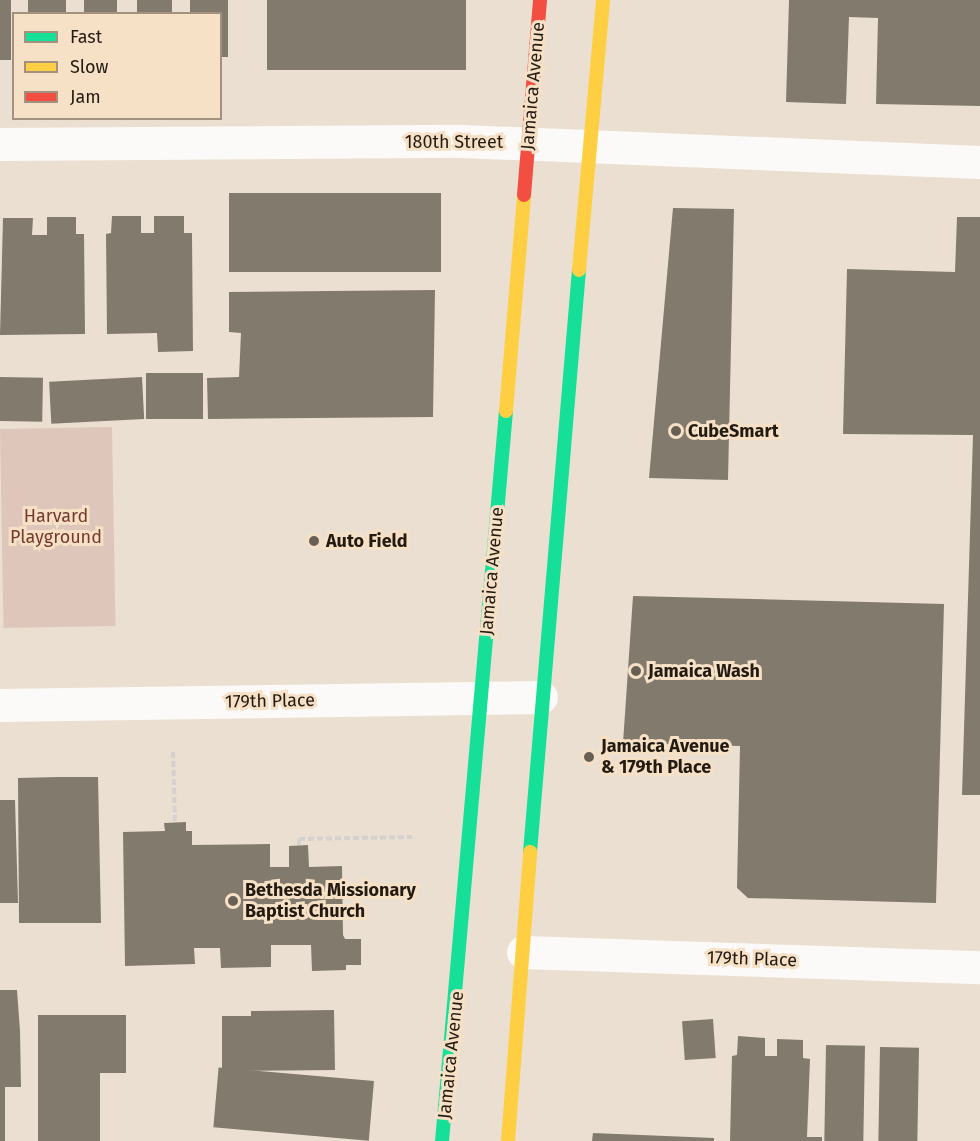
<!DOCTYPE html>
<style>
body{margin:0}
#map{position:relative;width:980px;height:1141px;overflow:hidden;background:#ebdfd1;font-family:"Fira Sans",sans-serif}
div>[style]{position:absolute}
.green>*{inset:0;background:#dfc6ba;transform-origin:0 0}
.building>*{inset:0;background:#827b6d;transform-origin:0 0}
.path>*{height:4px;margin-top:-2px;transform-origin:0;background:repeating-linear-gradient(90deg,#d5d1ce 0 6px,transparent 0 9px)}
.street>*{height:33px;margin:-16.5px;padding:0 16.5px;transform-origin:16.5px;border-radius:16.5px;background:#fcfaf8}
.fast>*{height:14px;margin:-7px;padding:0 7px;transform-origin:7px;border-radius:7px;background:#16e098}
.slow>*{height:14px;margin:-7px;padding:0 7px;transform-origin:7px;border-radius:7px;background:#ffcf43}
.jam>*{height:14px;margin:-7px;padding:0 7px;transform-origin:7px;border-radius:7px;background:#f24e42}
.dots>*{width:16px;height:16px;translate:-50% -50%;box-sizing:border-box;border:3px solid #f6e0c6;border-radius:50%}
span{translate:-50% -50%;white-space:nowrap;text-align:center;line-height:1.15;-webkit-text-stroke:6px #f6e0c6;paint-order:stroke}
.street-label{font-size:18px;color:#231b12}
.poi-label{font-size:18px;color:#231b12;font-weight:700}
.left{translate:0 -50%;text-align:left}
.park-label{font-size:18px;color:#753a2c}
.legend{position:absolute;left:12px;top:12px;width:210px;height:108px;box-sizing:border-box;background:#f6e0c6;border:2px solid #a2917e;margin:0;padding:8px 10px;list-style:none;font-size:18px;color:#231b12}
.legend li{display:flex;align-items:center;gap:12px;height:30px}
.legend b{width:30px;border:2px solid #a2917e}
</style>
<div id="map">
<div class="green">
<i style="left:112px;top:427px;width:199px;height:112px;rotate:89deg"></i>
</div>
<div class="building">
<i style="left:0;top:0;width:11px;height:60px"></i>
<i style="left:28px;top:0;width:38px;height:14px"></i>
<i style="left:84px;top:0;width:33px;height:14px"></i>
<i style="left:137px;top:0;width:35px;height:14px"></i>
<i style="clip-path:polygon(190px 0,228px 0,228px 57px,220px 57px,220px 14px,190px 14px)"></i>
<i style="left:267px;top:0;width:199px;height:70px"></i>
<i style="clip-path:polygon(789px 0,980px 0,980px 106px,876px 104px,878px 18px,849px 17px,846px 104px,786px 102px)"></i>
<i style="left:229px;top:193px;width:212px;height:79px"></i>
<i style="clip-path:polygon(673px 208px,734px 209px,728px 480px,649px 478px)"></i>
<i style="clip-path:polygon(112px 216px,141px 216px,141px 233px,154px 233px,154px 216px,184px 216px,184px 233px,192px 233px,193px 351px,158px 352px,157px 333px,107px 334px,106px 234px,111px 233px)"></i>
<i style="clip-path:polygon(47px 217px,76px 217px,76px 234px,84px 234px,85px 334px,0 335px,3px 218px,33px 218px,32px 235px,47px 235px)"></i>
<i style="clip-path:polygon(957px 217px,980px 217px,980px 795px,962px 795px,973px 435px,843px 434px,847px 269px,955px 272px)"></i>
<i style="clip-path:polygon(435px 290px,433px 417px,208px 419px,207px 378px,239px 377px,241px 333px,229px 332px,229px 292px)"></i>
<i style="left:146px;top:373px;width:57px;height:46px"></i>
<i style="left:0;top:377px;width:43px;height:44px;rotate:1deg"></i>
<i style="left:142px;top:377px;width:42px;height:93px;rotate:87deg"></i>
<i style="clip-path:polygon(633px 596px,944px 604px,936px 903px,748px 898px,737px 888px,740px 746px,623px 743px)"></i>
<i style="clip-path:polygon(58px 777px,98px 777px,101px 923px,19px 923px,18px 778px)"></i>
<i style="clip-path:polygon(0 800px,15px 800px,18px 903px,0 903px)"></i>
<i style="clip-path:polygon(186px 822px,186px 831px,192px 831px,192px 845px,270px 844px,270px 867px,289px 867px,289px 846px,308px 845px,309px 867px,342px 866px,343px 935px,345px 939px,361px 939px,361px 965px,346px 965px,346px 970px,312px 971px,311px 945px,271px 945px,271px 967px,221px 968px,220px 948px,194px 948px,195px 964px,125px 966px,123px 832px,165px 831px,164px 823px)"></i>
<i style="clip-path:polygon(0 990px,17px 990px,20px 1031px,21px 1087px,5px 1087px,5px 1141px,0 1141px)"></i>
<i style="clip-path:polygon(334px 1010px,335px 1070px,222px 1071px,222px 1016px,251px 1016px,251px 1011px)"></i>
<i style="clip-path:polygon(38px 1015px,126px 1015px,126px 1073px,100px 1073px,100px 1141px,38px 1141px)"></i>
<i style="left:713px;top:1019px;width:39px;height:31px;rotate:86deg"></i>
<i style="clip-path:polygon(738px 1036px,765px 1038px,765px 1056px,777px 1056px,777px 1039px,803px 1040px,803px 1058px,810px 1059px,807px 1137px,822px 1137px,822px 1141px,730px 1141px,732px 1056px,737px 1055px)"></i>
<i style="left:826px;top:1045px;width:39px;height:96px;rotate:1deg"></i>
<i style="left:880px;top:1047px;width:39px;height:94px;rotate:1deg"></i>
<i style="left:374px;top:1081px;width:60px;height:156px;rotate:95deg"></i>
<i style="clip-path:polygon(593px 1133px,714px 1138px,714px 1141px,592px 1141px)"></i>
</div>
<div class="path">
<i style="left:173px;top:752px;width:71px;rotate:88.4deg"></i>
<i style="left:299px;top:845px;width:6px;rotate:-90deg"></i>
<i style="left:299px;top:839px;width:113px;rotate:-1deg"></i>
</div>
<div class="street">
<i style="left:0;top:144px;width:462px;rotate:-0.4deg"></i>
<i style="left:462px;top:141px;width:518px;rotate:2.32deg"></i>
<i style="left:0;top:705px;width:541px;rotate:-0.85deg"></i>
<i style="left:523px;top:952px;width:457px;rotate:1.9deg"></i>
</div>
<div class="fast">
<i style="left:530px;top:852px;width:584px;rotate:-85.19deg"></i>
<i style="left:442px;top:1141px;width:733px;rotate:-84.99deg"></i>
</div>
<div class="slow">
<i style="left:579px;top:270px;width:271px;rotate:-84.9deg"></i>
<i style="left:506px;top:411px;width:217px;rotate:-85.2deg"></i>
<i style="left:508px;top:1141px;width:290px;rotate:-85.6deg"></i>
</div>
<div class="jam">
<i style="left:524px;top:195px;width:196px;rotate:-85.3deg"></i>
</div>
<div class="dots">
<i style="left:676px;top:431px;background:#696055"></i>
<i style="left:314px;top:541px;background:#696055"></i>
<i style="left:636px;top:671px;background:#696055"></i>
<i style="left:589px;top:757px;background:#696055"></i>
<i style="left:233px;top:901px;background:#696055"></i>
</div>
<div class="street-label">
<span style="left:533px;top:86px;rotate:-85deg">Jamaica Avenue</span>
<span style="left:454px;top:142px">180th Street</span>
<span style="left:492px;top:571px;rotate:-85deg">Jamaica Avenue</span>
<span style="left:270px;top:701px;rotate:-1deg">179th Place</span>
<span style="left:752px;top:959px;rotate:2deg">179th Place</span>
<span style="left:451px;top:1055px;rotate:-84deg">Jamaica Avenue</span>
</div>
<div class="poi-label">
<span class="left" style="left:688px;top:431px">CubeSmart</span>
<span class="left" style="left:326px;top:541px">Auto Field</span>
<span class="left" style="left:648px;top:671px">Jamaica Wash</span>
<span class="left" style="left:601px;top:757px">Jamaica Avenue<br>&amp; 179th Place</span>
<span class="left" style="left:245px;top:901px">Bethesda Missionary<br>Baptist Church</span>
</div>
<div class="park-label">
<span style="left:56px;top:527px">Harvard<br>Playground</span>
</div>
<ul class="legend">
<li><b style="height:8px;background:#16e098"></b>Fast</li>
<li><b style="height:8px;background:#ffcf43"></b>Slow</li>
<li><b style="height:8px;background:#f24e42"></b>Jam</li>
</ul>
</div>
